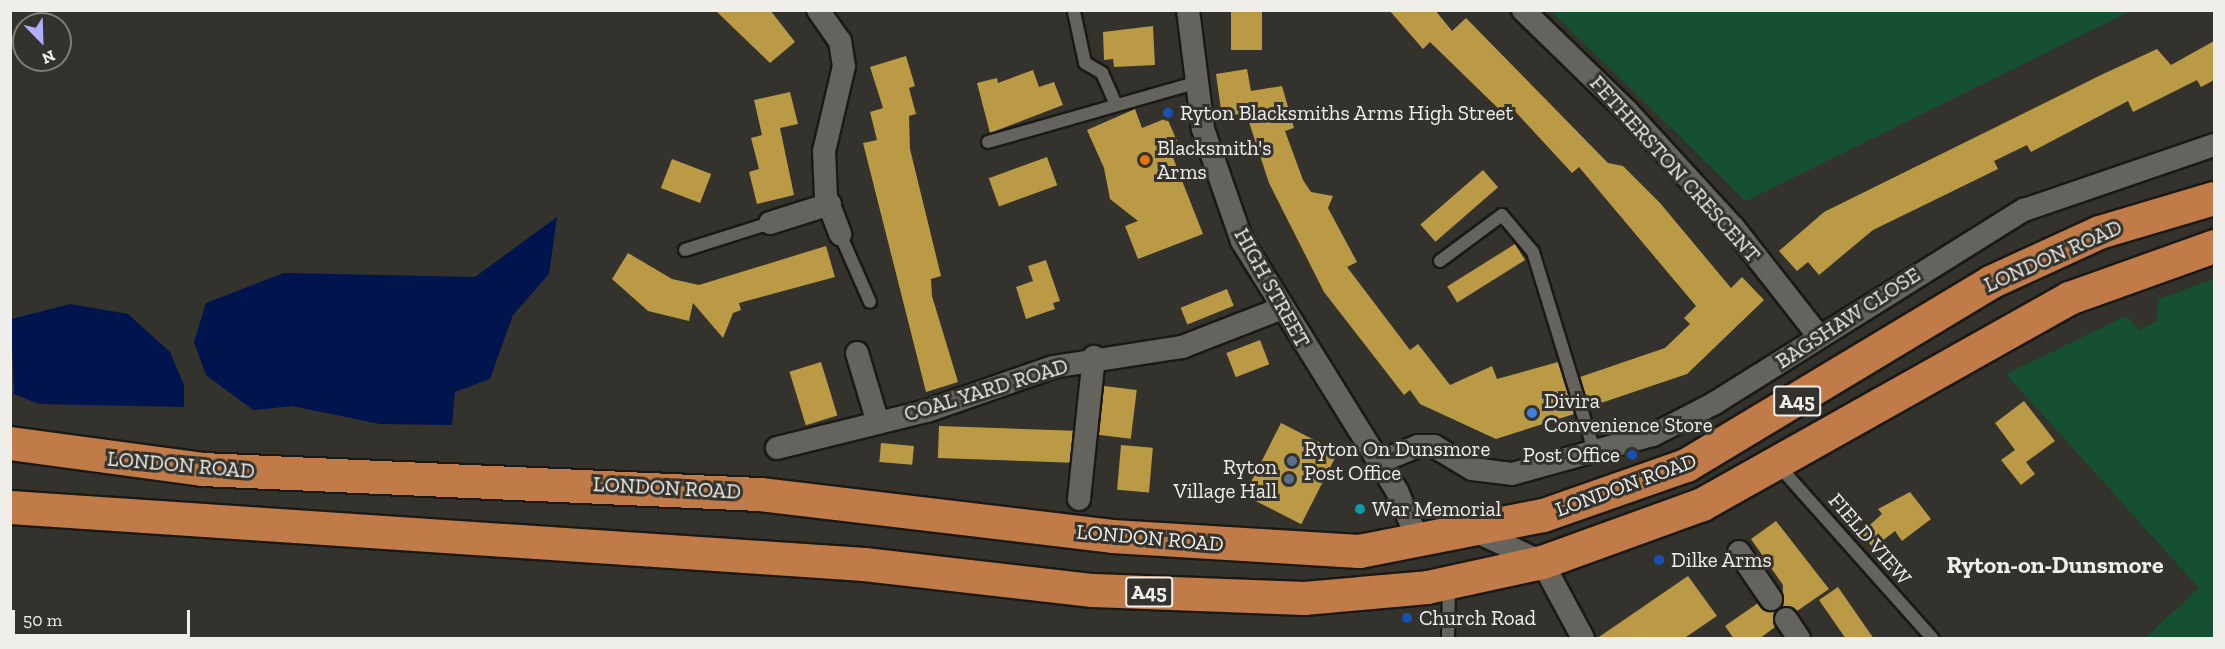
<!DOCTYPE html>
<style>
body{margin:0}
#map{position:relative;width:2225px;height:649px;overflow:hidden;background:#34322c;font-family:"Zilla Slab",serif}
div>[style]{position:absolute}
.green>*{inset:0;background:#165032}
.water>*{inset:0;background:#00144d}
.building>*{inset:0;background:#bb9a45;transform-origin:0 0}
.roads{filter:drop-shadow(2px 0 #1b1915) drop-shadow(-2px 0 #1b1915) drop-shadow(0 2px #1b1915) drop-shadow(0 -2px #1b1915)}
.service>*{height:12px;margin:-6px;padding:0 6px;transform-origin:6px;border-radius:6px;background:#65635d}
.minor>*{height:22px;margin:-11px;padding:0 11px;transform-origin:11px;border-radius:11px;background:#65635d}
.trunk>*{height:33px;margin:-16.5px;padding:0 16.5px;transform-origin:16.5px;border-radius:16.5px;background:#c07b48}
.dots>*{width:16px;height:16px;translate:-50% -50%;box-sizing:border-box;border:3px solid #34322c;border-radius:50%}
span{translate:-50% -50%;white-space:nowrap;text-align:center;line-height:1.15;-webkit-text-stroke:6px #34322c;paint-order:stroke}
.shield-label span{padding:2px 4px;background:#34322c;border:2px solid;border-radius:4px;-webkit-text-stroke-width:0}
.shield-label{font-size:20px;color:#f0eeeb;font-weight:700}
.poi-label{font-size:21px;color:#f0eeeb}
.left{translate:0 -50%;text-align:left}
.right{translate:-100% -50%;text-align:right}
.street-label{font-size:21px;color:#f0eeeb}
.quarter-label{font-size:24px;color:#f0eeeb;font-weight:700}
.frame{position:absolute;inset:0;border:12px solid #f0eeeb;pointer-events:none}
.north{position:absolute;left:12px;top:12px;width:60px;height:60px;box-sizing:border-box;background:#34322c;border:2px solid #7f7d78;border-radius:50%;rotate:157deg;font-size:16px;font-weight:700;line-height:24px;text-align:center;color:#f0eeeb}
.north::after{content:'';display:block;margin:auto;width:21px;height:27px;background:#aeaefa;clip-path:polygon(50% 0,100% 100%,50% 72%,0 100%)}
.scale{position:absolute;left:12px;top:610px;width:178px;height:27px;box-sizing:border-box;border:3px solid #f0eeeb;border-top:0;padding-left:8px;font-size:18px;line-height:21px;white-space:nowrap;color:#f0eeeb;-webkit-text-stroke:4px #34322c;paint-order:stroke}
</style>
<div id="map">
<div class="green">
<i style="clip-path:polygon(1551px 11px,2131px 11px,1746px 201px)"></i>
<i style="clip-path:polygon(2214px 279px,2214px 638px,2145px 638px,2199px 588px,2006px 374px,2126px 316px,2140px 330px,2157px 321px,2159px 299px)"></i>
</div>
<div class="water">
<i style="clip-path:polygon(557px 217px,549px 274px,513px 315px,490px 379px,455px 392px,452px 425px,380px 424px,292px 406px,253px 410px,206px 375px,194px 342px,206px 303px,284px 273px,475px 277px)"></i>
<i style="clip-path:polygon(70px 304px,128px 314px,170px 352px,184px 385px,184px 407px,39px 404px,14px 394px,11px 319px)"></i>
</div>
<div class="building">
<i style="clip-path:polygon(715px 10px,770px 10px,795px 42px,770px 63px)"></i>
<i style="left:1231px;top:10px;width:31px;height:40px"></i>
<i style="clip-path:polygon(1389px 10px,1435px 10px,1452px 31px,1466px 18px,1608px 163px,1623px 166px,1660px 203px,1731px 288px,1742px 277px,1764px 300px,1687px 374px,1589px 407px,1580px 377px,1665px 348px,1690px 324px,1684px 318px,1696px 306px,1579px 167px,1572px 173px,1512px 108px,1505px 115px,1430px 42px,1423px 49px)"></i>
<i style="clip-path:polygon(1153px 26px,1155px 65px,1114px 67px,1113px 59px,1104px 60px,1103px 32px)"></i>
<i style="clip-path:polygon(2214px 41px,2214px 80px,2201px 87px,2197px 80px,2133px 112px,2128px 101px,2031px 152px,2027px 145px,1994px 161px,1998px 169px,1873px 230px,1819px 275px,1808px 262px,1797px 271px,1779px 251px,1824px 212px,2101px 75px,2157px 49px,2171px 65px)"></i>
<i style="clip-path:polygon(906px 56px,915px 86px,909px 88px,916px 114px,909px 116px,910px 149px,941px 276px,931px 279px,932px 296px,958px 382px,926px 392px,863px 143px,877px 140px,870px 112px,883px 108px,870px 67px)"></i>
<i style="clip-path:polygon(1247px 69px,1251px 91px,1282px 86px,1294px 128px,1285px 131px,1303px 180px,1311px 192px,1333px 196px,1328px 208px,1357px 262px,1347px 267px,1410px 350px,1418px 344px,1450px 385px,1492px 366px,1497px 379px,1558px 362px,1574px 414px,1496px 439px,1420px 404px,1410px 390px,1404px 395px,1324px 292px,1269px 183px,1246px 113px,1222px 117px,1216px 74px)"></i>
<i style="clip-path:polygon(1033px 70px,1039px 87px,1054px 82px,1063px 105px,990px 133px,977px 83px,997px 78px,998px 83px)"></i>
<i style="clip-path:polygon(790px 92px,798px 124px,780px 128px,794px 195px,757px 204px,749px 172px,759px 169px,751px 138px,762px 135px,754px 100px)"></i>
<i style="clip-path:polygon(1135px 109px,1142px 128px,1167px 118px,1177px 141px,1168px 145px,1203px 234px,1138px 259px,1125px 226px,1138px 221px,1110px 199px,1104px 168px,1087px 130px)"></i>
<i style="left:1047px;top:157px;width:30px;height:62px;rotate:70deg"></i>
<i style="left:672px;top:159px;width:42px;height:31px;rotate:21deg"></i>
<i style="left:1483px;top:170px;width:23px;height:83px;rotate:49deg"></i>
<i style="left:1515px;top:244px;width:19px;height:80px;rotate:58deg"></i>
<i style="clip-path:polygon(826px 246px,835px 277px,739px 303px,741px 310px,733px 313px,723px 338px,693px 303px,689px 321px,648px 311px,612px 279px,628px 253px,672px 279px,699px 285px)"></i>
<i style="clip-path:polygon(1046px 260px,1060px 301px,1053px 303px,1055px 309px,1026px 319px,1016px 287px,1033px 281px,1028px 266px)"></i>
<i style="left:1227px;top:289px;width:18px;height:50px;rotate:68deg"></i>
<i style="left:1260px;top:340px;width:26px;height:36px;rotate:69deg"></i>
<i style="left:821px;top:362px;width:56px;height:33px;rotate:73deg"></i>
<i style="left:1104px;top:386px;width:33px;height:49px;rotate:7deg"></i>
<i style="clip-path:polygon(2024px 401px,2055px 441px,2026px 462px,2035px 474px,2021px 485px,2001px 460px,2015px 450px,1995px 423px)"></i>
<i style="left:1281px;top:423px;width:64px;height:81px;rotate:27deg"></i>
<i style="left:939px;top:426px;width:134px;height:32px;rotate:2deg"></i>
<i style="left:881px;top:443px;width:33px;height:19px;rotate:5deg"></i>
<i style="left:1121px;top:445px;width:32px;height:45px;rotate:5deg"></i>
<i style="clip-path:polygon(1910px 492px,1931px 519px,1902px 541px,1895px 531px,1873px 548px,1861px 533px,1882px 514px,1878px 509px)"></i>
<i style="clip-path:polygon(1776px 521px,1829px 589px,1797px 611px,1782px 607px,1783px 585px,1751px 539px)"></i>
<i style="clip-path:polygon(1688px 576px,1717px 616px,1683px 639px,1596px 639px)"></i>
<i style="clip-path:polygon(1838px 587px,1874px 639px,1846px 639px,1819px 600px)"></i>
<i style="clip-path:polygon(1758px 603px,1775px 611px,1775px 627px,1759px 639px,1734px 639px,1725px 626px)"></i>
</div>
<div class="roads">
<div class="service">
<i style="left:1074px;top:12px;width:52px;rotate:77.8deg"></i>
<i style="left:1085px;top:63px;width:20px;rotate:30deg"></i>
<i style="left:1102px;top:73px;width:35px;rotate:66deg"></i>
<i style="left:988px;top:142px;width:215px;rotate:-15.9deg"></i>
<i style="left:840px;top:234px;width:74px;rotate:66.2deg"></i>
<i style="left:685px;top:250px;width:89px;rotate:-17.6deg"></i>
<i style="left:1440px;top:261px;width:77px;rotate:-36.6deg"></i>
<i style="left:1502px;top:215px;width:48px;rotate:50deg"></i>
<i style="left:1533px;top:252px;width:211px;rotate:72.9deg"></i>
<i style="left:1778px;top:465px;width:232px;rotate:48.3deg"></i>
<i style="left:1448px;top:638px;width:54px;rotate:-88.9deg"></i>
</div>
<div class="minor">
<i style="left:818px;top:10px;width:38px;rotate:55deg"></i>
<i style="left:840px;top:41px;width:25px;rotate:81deg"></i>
<i style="left:844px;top:66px;width:87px;rotate:103.2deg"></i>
<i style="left:824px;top:151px;width:46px;rotate:87.5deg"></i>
<i style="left:826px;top:197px;width:40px;rotate:69deg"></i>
<i style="left:1188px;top:10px;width:120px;rotate:82.8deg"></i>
<i style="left:1203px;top:129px;width:119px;rotate:70.8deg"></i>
<i style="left:1242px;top:241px;width:294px;rotate:58.2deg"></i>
<i style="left:1397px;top:491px;width:56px;rotate:66.7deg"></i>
<i style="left:1523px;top:10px;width:145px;rotate:44.2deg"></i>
<i style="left:1627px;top:111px;width:159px;rotate:47.6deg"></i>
<i style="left:1734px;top:228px;width:136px;rotate:51.9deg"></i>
<i style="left:770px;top:223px;width:63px;rotate:-17.6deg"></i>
<i style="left:857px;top:353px;width:73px;rotate:73.3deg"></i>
<i style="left:777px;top:448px;width:154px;rotate:-13.9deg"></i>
<i style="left:927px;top:411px;width:133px;rotate:-19.2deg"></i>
<i style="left:1053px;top:367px;width:131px;rotate:-8.8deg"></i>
<i style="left:1182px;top:347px;width:105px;rotate:-21.2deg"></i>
<i style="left:1379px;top:462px;width:42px;rotate:-22.3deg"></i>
<i style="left:1418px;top:446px;width:16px"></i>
<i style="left:1434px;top:446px;width:44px;rotate:31.2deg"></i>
<i style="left:1472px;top:469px;width:40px;rotate:7.1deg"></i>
<i style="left:1512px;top:474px;width:146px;rotate:-15.5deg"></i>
<i style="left:1653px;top:435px;width:68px;rotate:-27.3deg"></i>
<i style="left:1713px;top:404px;width:367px;rotate:-32deg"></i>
<i style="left:2024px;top:210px;width:201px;rotate:-18.9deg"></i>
<i style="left:1079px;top:499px;width:143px;rotate:-84deg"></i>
<i style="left:1477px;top:532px;width:72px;rotate:24.8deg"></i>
<i style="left:1542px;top:562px;width:86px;rotate:61.7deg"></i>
<i style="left:1739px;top:552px;width:57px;rotate:55.8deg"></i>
<i style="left:1786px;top:619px;width:23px;rotate:56deg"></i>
</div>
<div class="trunk">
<i style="left:10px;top:443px;width:194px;rotate:7.7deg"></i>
<i style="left:202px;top:469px;width:559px;rotate:2.57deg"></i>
<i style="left:760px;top:494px;width:354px;rotate:6.8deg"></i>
<i style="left:1112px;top:536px;width:247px;rotate:3.5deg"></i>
<i style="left:1359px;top:551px;width:187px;rotate:-11.1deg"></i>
<i style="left:1543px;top:515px;width:151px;rotate:-19.3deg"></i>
<i style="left:1686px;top:465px;width:355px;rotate:-31deg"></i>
<i style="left:1990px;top:282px;width:120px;rotate:-24.6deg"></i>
<i style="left:2099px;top:232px;width:120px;rotate:-16.5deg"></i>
<i style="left:10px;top:507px;width:856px;rotate:3.82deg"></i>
<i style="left:864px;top:564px;width:230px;rotate:6.5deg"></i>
<i style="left:1093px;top:590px;width:211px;rotate:2.2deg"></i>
<i style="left:1304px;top:598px;width:123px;rotate:-5.1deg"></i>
<i style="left:1427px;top:587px;width:118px;rotate:-12.3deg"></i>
<i style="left:1542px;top:562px;width:170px;rotate:-19.9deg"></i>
<i style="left:1702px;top:504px;width:421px;rotate:-29.3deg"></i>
<i style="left:2069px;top:298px;width:154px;rotate:-19.7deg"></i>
</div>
</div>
<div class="dots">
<i style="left:1168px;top:113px;background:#1a4fb4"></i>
<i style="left:1145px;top:160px;background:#e8710a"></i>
<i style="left:1532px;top:413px;background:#3f7fe0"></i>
<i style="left:1632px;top:455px;background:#1a4fb4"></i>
<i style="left:1292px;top:461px;background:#5c6f8a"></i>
<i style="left:1289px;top:479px;background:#5c6f8a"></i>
<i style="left:1360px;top:509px;background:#0f9aa8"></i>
<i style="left:1659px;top:560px;background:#1a4fb4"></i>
<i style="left:1407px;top:618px;background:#1a4fb4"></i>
</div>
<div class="shield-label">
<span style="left:1797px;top:401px">A45</span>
<span style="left:1149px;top:592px">A45</span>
</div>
<div class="poi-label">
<span class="left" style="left:1180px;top:113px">Ryton Blacksmiths Arms High Street</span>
<span class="left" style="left:1157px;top:160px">Blacksmith's<br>Arms</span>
<span class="left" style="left:1544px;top:413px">Divira<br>Convenience Store</span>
<span class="left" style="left:1304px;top:461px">Ryton On Dunsmore<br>Post Office</span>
<span class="right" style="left:1620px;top:455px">Post Office</span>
<span class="right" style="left:1277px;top:479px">Ryton<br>Village Hall</span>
<span class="left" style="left:1372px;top:509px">War Memorial</span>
<span class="left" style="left:1671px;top:560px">Dilke Arms</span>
<span class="left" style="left:1419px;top:618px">Church Road</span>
</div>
<div class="street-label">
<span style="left:1675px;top:169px;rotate:48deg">FETHERSTON CRESCENT</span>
<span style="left:2053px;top:256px;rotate:-24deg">LONDON ROAD</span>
<span style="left:1272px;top:288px;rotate:61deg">HIGH STREET</span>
<span style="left:1848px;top:318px;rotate:-33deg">BAGSHAW CLOSE</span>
<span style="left:986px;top:390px;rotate:-17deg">COAL YARD ROAD</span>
<span style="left:181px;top:465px;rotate:5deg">LONDON ROAD</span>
<span style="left:1626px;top:485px;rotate:-20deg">LONDON ROAD</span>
<span style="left:667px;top:488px;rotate:3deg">LONDON ROAD</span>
<span style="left:1150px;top:538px;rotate:5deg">LONDON ROAD</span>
<span style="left:1870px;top:539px;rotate:49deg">FIELD VIEW</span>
</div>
<div class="quarter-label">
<span style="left:2055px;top:565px">Ryton-on-Dunsmore</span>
</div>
<div class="frame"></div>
<div class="north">N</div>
<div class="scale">50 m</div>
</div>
